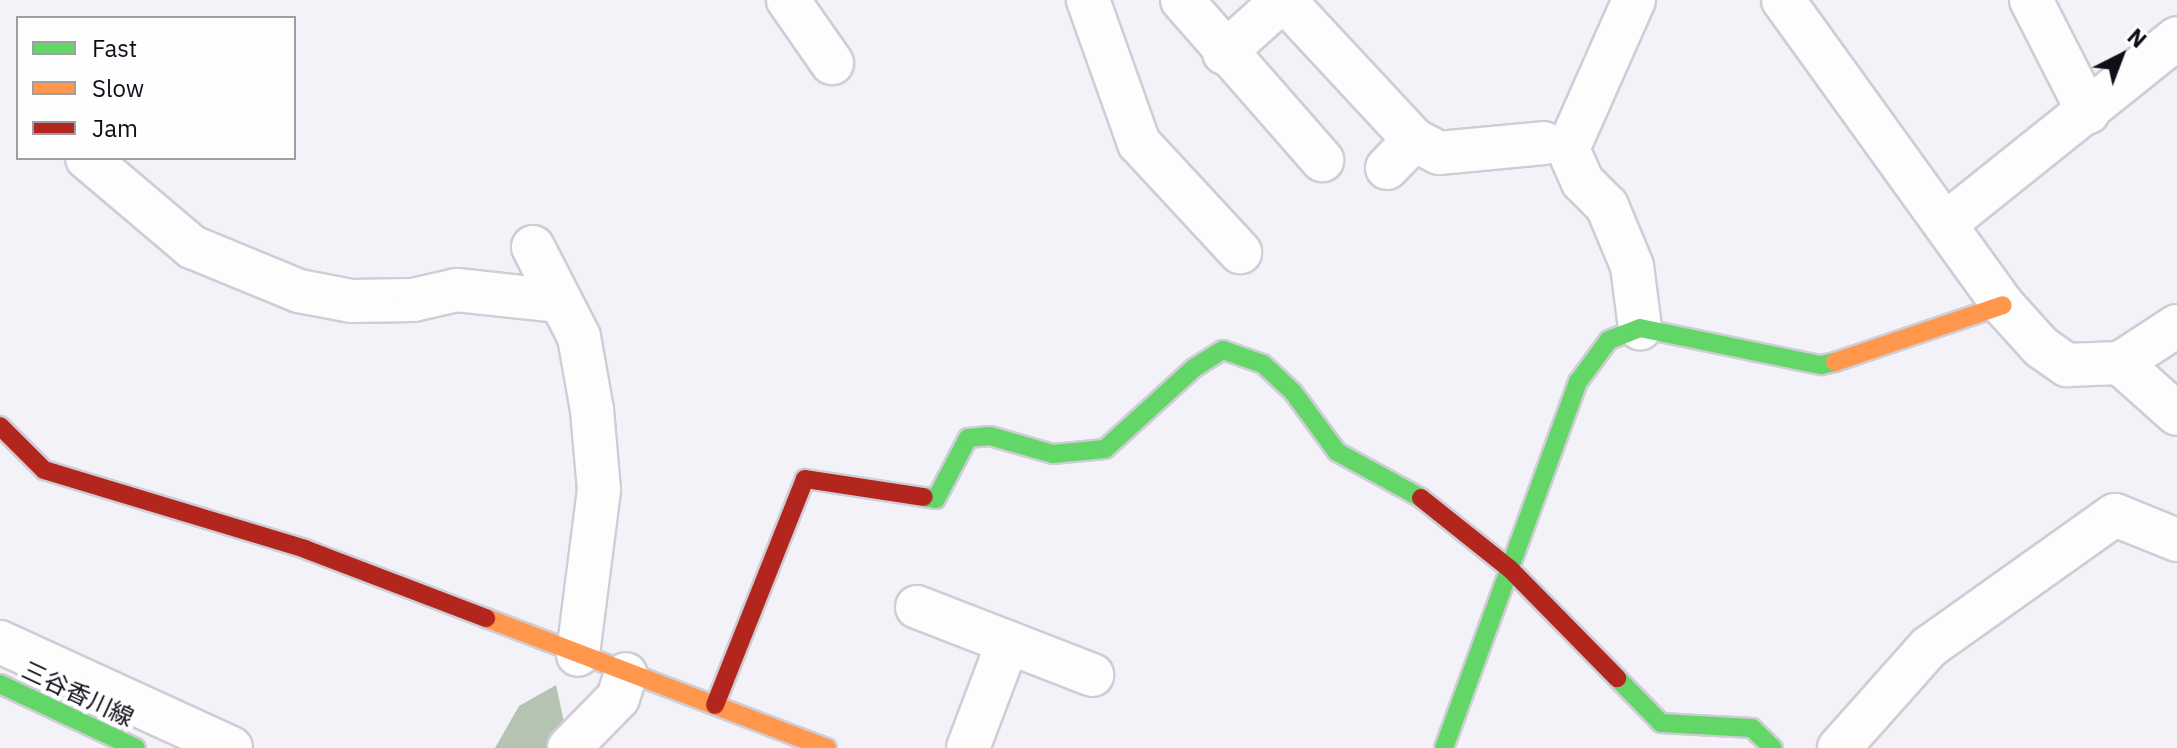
<!DOCTYPE html>
<meta charset="utf-8">
<style>
body{margin:0}
#map{position:relative;width:2177px;height:748px;overflow:hidden;background:#f3f2f8;font-family:"IBM Plex Sans","Noto Sans JP",sans-serif}
div>[style]{position:absolute}
.water>*{inset:0;background:#b5c3b3}
.roads{filter:drop-shadow(2px 0 #cfcdd5) drop-shadow(-2px 0 #cfcdd5) drop-shadow(0 2px #cfcdd5) drop-shadow(0 -2px #cfcdd5)}
.street>*{height:42px;margin:-21px;padding:0 21px;transform-origin:21px;border-radius:21px;background:#fdfdfe}
.fast>*{height:18px;margin:-9px;padding:0 9px;transform-origin:9px;border-radius:9px;background:#63d668}
.slow>*{height:18px;margin:-9px;padding:0 9px;transform-origin:9px;border-radius:9px;background:#ff974d}
.jam>*{height:18px;margin:-9px;padding:0 9px;transform-origin:9px;border-radius:9px;background:#b3261e}
span{translate:-50% -50%;white-space:nowrap;text-align:center;line-height:1.15;-webkit-text-stroke:8px #fefefe;paint-order:stroke}
.street-label{font-size:24px;color:#110e18}
.legend{position:absolute;left:16px;top:16px;width:280px;height:144px;box-sizing:border-box;background:#fefefe;border:2px solid #9f9ea2;margin:0;padding:10px 14px;list-style:none;font-size:24px;color:#110e18}
.legend li{display:flex;align-items:center;gap:16px;height:40px}
.legend b{width:40px;border:2px solid #9f9ea2}
.north{position:absolute;left:2081px;top:16px;width:80px;height:80px;-webkit-text-stroke:6px #fefefe;paint-order:stroke;rotate:42deg;font-size:22px;font-weight:700;line-height:32px;text-align:center;color:#110e18}
.north::after{content:'';display:block;margin:auto;width:28px;height:36px;background:#110e18;clip-path:polygon(50% 0,100% 100%,50% 72%,0 100%)}
</style>
<div id="map">
<div class="water">
<i style="clip-path:polygon(556px 685px,564px 722px,549px 748px,495px 748px,519px 706px)"></i>
</div>
<div class="roads">
<div class="street">
<i style="left:788px;top:0;width:77px;rotate:55.1deg"></i>
<i style="left:1088px;top:0;width:152px;rotate:70.4deg"></i>
<i style="left:1139px;top:143px;width:149px;rotate:47.2deg"></i>
<i style="left:1182px;top:0;width:213px;rotate:48.8deg"></i>
<i style="left:1284px;top:0;width:191px;rotate:47.1deg"></i>
<i style="left:1414px;top:140px;width:28px;rotate:27deg"></i>
<i style="left:1439px;top:153px;width:105px;rotate:-5.4deg"></i>
<i style="left:1634px;top:0;width:163px;rotate:113.9deg"></i>
<i style="left:1568px;top:149px;width:36px;rotate:66deg"></i>
<i style="left:1583px;top:182px;width:34px;rotate:45deg"></i>
<i style="left:1607px;top:206px;width:65px;rotate:67.4deg"></i>
<i style="left:1632px;top:266px;width:63px;rotate:82.6deg"></i>
<i style="left:1783px;top:0;width:376px;rotate:54.2deg"></i>
<i style="left:2003px;top:305px;width:57px;rotate:47.9deg"></i>
<i style="left:2041px;top:347px;width:32px;rotate:35deg"></i>
<i style="left:2067px;top:365px;width:53px;rotate:-2.2deg"></i>
<i style="left:2120px;top:363px;width:68px;rotate:-33deg"></i>
<i style="left:2031px;top:0;width:126px;rotate:63deg"></i>
<i style="left:1224px;top:53px;width:79px;rotate:-41.9deg"></i>
<i style="left:87px;top:158px;width:138px;rotate:40.3deg"></i>
<i style="left:192px;top:247px;width:116px;rotate:22.4deg"></i>
<i style="left:299px;top:291px;width:54px;rotate:10.7deg"></i>
<i style="left:352px;top:301px;width:61px;rotate:-0.9deg"></i>
<i style="left:413px;top:300px;width:45px;rotate:-12.8deg"></i>
<i style="left:457px;top:290px;width:103px;rotate:6.2deg"></i>
<i style="left:1387px;top:168px;width:39px;rotate:-46deg"></i>
<i style="left:1945px;top:224px;width:297px;rotate:-38.7deg"></i>
<i style="left:533px;top:247px;width:101px;rotate:62.9deg"></i>
<i style="left:579px;top:337px;width:74px;rotate:79.9deg"></i>
<i style="left:592px;top:410px;width:80px;rotate:85deg"></i>
<i style="left:599px;top:490px;width:166px;rotate:97.3deg"></i>
<i style="left:2120px;top:363px;width:76px;rotate:41.8deg"></i>
<i style="left:917px;top:607px;width:188px;rotate:21.2deg"></i>
<i style="left:0;top:642px;width:254px;rotate:24.6deg"></i>
<i style="left:569px;top:748px;width:70px;rotate:-45.6deg"></i>
<i style="left:618px;top:698px;width:25px;rotate:-72deg"></i>
<i style="left:968px;top:748px;width:113px;rotate:-69.3deg"></i>
<i style="left:1839px;top:748px;width:135px;rotate:-48.3deg"></i>
<i style="left:1929px;top:647px;width:228px;rotate:-35.4deg"></i>
<i style="left:2115px;top:515px;width:67px;rotate:22deg"></i>
</div>
<div class="fast">
<i style="left:924px;top:497px;width:12px;rotate:9deg"></i>
<i style="left:936px;top:499px;width:69px;rotate:-62.3deg"></i>
<i style="left:968px;top:438px;width:22px;rotate:-5deg"></i>
<i style="left:990px;top:436px;width:66px;rotate:15.9deg"></i>
<i style="left:1053px;top:454px;width:52px;rotate:-5.5deg"></i>
<i style="left:1105px;top:449px;width:120px;rotate:-42.3deg"></i>
<i style="left:1194px;top:368px;width:34px;rotate:-32deg"></i>
<i style="left:1223px;top:350px;width:42px;rotate:19.3deg"></i>
<i style="left:1263px;top:364px;width:41px;rotate:43deg"></i>
<i style="left:1293px;top:392px;width:74px;rotate:53.7deg"></i>
<i style="left:1337px;top:452px;width:96px;rotate:28.7deg"></i>
<i style="left:1617px;top:678px;width:63px;rotate:45.6deg"></i>
<i style="left:1661px;top:723px;width:91px;rotate:3.1deg"></i>
<i style="left:1752px;top:728px;width:29px;rotate:44deg"></i>
<i style="left:0;top:684px;width:150px;rotate:25.2deg"></i>
<i style="left:1444px;top:748px;width:390px;rotate:-69.9deg"></i>
<i style="left:1578px;top:382px;width:52px;rotate:-53.6deg"></i>
<i style="left:1609px;top:340px;width:33px;rotate:-21deg"></i>
<i style="left:1640px;top:328px;width:185px;rotate:11.6deg"></i>
<i style="left:1821px;top:365px;width:14px;rotate:-12deg"></i>
</div>
<div class="slow">
<i style="left:1835px;top:362px;width:177px;rotate:-18.7deg"></i>
<i style="left:486px;top:618px;width:365px;rotate:20.9deg"></i>
</div>
<div class="jam">
<i style="left:0;top:426px;width:62px;rotate:45deg"></i>
<i style="left:44px;top:470px;width:273px;rotate:16.8deg"></i>
<i style="left:305px;top:549px;width:194px;rotate:20.9deg"></i>
<i style="left:1421px;top:498px;width:114px;rotate:38.6deg"></i>
<i style="left:1510px;top:569px;width:153px;rotate:45.5deg"></i>
<i style="left:715px;top:705px;width:243px;rotate:-68.3deg"></i>
<i style="left:805px;top:479px;width:120px;rotate:8.6deg"></i>
</div>
</div>
<div class="street-label">
<span style="left:78px;top:694px;rotate:25deg">三谷香川線</span>
</div>
<ul class="legend">
<li><b style="height:10px;background:#63d668"></b>Fast</li>
<li><b style="height:10px;background:#ff974d"></b>Slow</li>
<li><b style="height:10px;background:#b3261e"></b>Jam</li>
</ul>
<div class="north">N</div>
</div>
